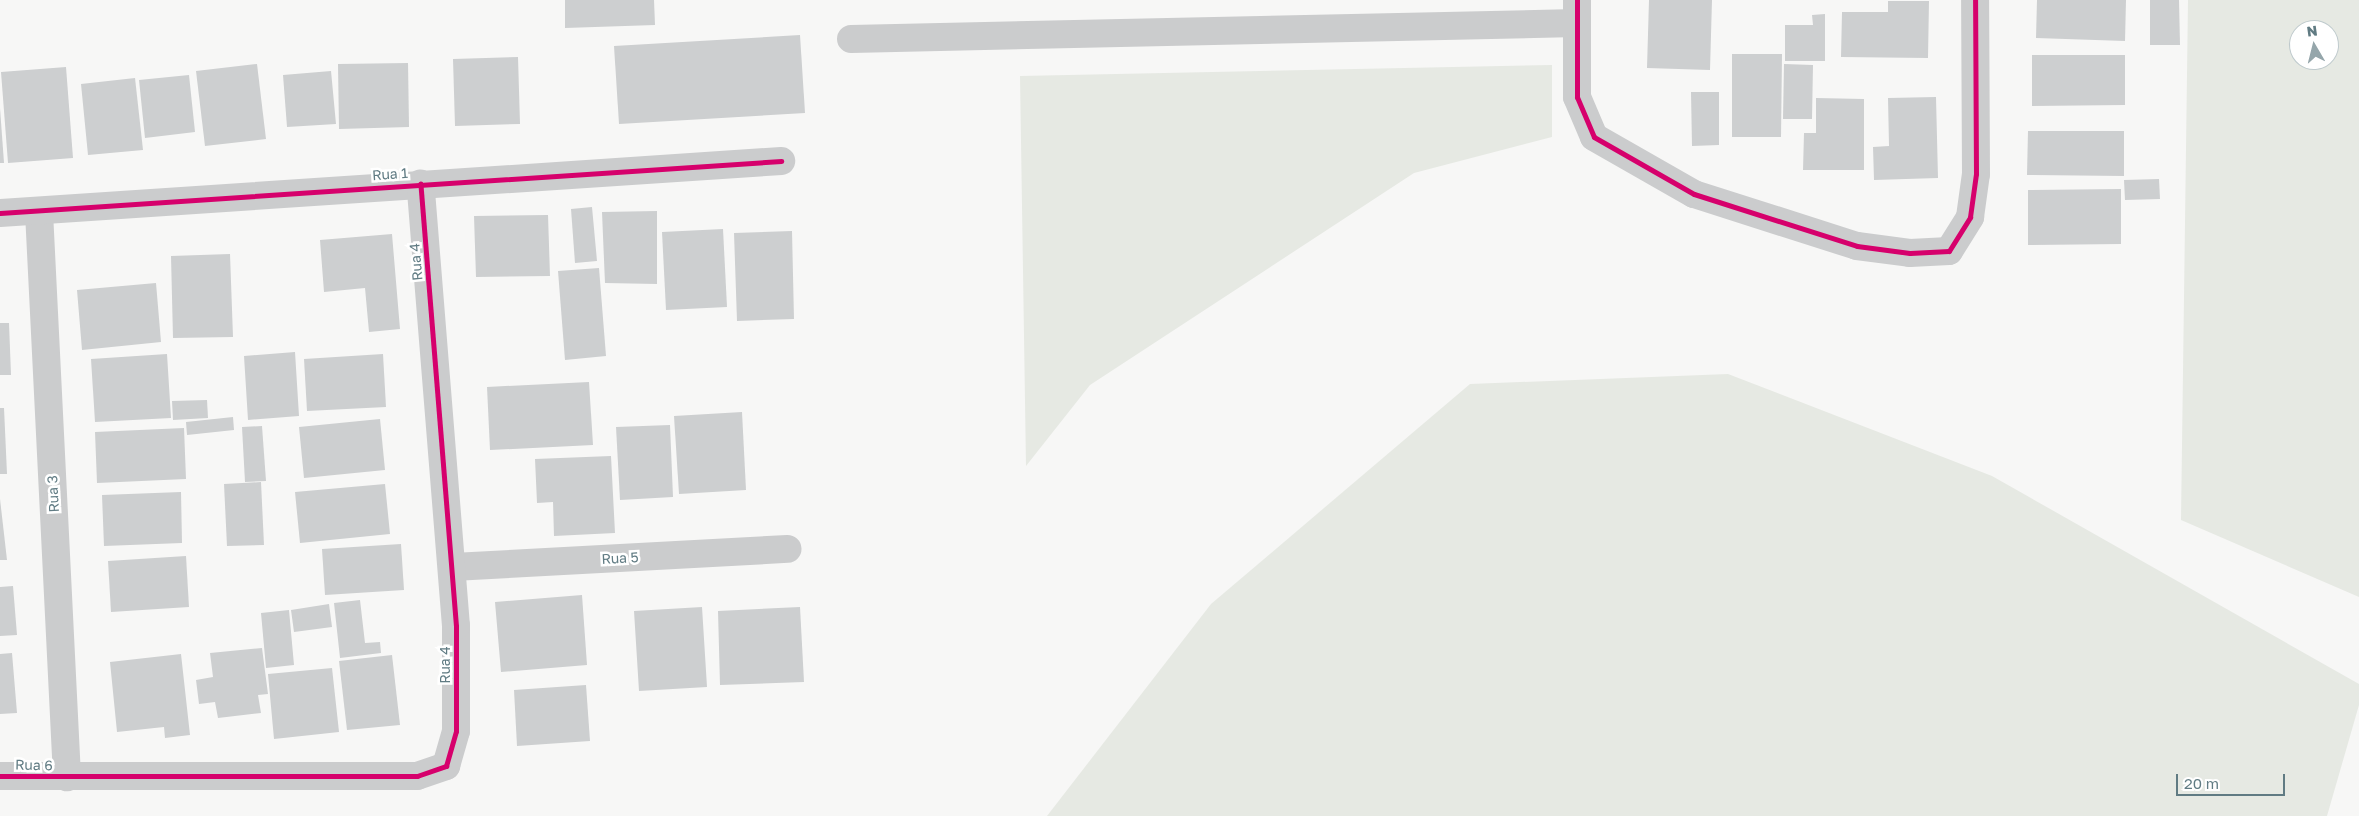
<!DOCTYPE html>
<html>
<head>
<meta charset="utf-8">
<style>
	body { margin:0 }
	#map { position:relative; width:2359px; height:816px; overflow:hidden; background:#f7f7f6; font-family:"Golos Text",sans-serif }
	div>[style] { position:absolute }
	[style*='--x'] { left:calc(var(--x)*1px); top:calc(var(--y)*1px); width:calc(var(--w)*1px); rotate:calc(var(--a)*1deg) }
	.green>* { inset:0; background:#e6e9e3 }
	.building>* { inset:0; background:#cdcfd0 }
	.minor>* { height:28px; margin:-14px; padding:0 14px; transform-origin:14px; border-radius:14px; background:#cbcccd }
	.cycleway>* { height:5px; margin:-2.5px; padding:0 2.5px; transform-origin:2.5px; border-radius:2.5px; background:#d6006c }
	span { translate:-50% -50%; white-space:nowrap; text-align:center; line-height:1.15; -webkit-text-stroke:5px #fff; paint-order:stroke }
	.street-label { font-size:14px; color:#607b83 }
	.north { position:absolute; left:2289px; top:20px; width:50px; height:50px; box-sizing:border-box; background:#fff; border:1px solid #bfcacd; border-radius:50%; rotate:352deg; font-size:14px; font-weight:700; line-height:20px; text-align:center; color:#607b83 }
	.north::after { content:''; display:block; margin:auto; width:18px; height:22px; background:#95a6ab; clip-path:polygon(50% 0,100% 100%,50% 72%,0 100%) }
	.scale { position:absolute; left:2176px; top:774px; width:109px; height:22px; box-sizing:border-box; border:2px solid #607b83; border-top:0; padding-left:6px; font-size:15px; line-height:18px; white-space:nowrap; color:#607b83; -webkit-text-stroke:4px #fff; paint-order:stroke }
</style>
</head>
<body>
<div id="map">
	<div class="green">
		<i style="clip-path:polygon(evenodd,2188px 0,2359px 0,2359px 597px,2181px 520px,2188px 0,2299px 30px,2329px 30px,2329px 60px,2299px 60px,2299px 30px)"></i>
		<i style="clip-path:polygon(1552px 65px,1552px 137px,1414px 173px,1090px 385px,1026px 466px,1020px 76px)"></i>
		<i style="clip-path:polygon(1728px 374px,1992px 476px,2359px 684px,2359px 705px,2327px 816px,1047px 816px,1211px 604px,1470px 384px)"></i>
	</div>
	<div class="building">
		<i style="clip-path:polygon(565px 0,654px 0,655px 25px,565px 28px)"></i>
		<i style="clip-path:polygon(1649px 0,1712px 0,1710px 70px,1647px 68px)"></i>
		<i style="clip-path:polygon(2037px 0,2126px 0,2125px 41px,2036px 38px)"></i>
		<i style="clip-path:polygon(2150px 0,2179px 0,2180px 45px,2150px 45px)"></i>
		<i style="clip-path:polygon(1888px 1px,1929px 1px,1928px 58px,1841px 57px,1842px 12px,1888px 12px)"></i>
		<i style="clip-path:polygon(1825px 14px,1825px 61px,1785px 61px,1785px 25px,1813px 25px,1812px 15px)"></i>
		<i style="clip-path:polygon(800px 35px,805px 113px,619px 124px,614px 46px)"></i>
		<i style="clip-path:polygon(1732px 54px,1782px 54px,1781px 137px,1732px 137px)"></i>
		<i style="clip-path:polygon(2032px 55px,2125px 55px,2125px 105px,2032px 106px)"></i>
		<i style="clip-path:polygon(518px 57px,520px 124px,455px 126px,453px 59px)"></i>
		<i style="clip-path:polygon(408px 63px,409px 127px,339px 129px,338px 64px)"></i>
		<i style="clip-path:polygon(257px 64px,266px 139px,205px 146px,196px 71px)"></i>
		<i style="clip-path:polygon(1784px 64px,1813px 65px,1812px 119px,1783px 119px)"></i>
		<i style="clip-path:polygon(66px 67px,73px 158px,8px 163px,1px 72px)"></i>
		<i style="clip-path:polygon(331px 71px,336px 124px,287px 127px,283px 75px)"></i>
		<i style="clip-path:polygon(189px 75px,195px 132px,145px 138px,139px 80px)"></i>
		<i style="clip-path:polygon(135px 78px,143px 150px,88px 155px,81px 84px)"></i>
		<i style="clip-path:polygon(1691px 92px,1719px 92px,1719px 145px,1692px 146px)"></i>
		<i style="clip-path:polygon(1936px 97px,1938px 178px,1874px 180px,1873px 147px,1889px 146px,1888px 98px)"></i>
		<i style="clip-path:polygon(1816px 98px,1864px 99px,1864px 170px,1803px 170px,1804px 133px,1816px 133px)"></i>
		<i style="clip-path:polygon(0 108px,4px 163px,0 163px)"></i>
		<i style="clip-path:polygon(2028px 131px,2124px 131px,2124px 176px,2027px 175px)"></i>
		<i style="clip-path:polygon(2159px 179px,2160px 199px,2125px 200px,2124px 180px)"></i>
		<i style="clip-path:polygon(2121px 189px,2121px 244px,2028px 245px,2028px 190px)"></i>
		<i style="clip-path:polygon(592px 207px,597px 261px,575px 263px,571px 209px)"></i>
		<i style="clip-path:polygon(657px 211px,657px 284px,605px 283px,602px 212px)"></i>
		<i style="clip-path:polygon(548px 215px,550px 276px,476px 277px,474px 216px)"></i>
		<i style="clip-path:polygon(723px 229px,727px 307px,666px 310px,662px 232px)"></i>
		<i style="clip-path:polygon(792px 231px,794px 319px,737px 321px,734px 233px)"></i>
		<i style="clip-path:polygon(392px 234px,400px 329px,369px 332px,365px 288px,324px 292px,320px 240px)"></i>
		<i style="clip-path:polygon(230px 254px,233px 337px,173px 338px,171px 256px)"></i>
		<i style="clip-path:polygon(599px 268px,606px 356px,565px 360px,558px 271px)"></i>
		<i style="clip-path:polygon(156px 283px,161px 342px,82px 350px,77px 290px)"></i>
		<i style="clip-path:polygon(0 323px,9px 323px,11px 375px,0 375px)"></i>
		<i style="clip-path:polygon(295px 352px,299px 416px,248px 420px,244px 356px)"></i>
		<i style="clip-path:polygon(167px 354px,171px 418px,95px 422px,91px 359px)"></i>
		<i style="clip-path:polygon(383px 354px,386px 407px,307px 411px,304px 359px)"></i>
		<i style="clip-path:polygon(589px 382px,593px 445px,490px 450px,487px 387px)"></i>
		<i style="clip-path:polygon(207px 400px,208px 418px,173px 420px,172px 401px)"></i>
		<i style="clip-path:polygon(0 408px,4px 408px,7px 474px,0 474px)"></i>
		<i style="clip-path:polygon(742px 412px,746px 490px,679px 494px,674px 416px)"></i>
		<i style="clip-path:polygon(233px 417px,234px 430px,187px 435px,186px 422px)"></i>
		<i style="clip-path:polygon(380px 419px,385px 470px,304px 478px,299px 427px)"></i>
		<i style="clip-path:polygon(670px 425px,673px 497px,620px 500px,616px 427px)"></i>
		<i style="clip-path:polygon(262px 426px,266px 481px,245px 482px,242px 427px)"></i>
		<i style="clip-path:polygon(184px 428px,186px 479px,97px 483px,95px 432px)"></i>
		<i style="clip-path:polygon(611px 456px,615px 533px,554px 536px,553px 502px,537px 503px,535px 459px)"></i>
		<i style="clip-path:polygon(261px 482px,264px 545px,227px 546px,224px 484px)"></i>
		<i style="clip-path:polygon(385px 484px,390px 534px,300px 543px,295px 492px)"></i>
		<i style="clip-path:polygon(181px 492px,182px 543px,104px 546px,102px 495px)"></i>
		<i style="clip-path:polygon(0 499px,7px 560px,0 560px)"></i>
		<i style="clip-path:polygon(401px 544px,404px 590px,325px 595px,322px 549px)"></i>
		<i style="clip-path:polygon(186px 556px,189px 607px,111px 612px,108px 561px)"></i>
		<i style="clip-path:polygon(13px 586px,17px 635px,0 636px,0 587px)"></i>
		<i style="clip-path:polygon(582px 595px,587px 665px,501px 672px,495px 602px)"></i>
		<i style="clip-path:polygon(360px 600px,365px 643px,380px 642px,381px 653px,340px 658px,334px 603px)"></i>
		<i style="clip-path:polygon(329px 604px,332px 627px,294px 632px,291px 610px)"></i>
		<i style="clip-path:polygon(702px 607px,707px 687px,639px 691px,634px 611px)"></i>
		<i style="clip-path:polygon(800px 607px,804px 682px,720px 685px,718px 611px)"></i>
		<i style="clip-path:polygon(289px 610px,294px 665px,266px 668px,261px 613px)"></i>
		<i style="clip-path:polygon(262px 648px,268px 694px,258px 695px,261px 713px,218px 718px,215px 702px,199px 704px,196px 680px,213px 677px,210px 653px)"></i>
		<i style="clip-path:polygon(12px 653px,17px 713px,0 714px,0 654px)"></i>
		<i style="clip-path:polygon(181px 654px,190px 735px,165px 738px,164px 727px,117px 732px,110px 662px)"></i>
		<i style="clip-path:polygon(392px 655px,400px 725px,347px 730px,339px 661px)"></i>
		<i style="clip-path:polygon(332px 668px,339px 732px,274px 739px,268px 674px)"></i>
		<i style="clip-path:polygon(586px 685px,590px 741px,517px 746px,514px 690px)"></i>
	</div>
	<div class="minor">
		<i style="--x:1577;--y:0;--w:97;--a:90"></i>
		<i style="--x:1577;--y:97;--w:43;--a:67"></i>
		<i style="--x:1594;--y:137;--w:115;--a:29.7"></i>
		<i style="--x:1694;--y:194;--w:171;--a:17.7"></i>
		<i style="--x:1857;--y:246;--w:53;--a:7.5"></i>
		<i style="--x:1910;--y:253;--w:39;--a:-3"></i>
		<i style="--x:1949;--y:251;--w:40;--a:-58"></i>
		<i style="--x:1970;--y:217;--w:43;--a:-82.1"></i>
		<i style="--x:1976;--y:174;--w:174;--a:-90.3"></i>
		<i style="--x:851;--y:39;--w:726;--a:-1.26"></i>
		<i style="--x:39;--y:212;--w:566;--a:87.16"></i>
		<i style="--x:0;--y:213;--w:783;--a:-3.81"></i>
		<i style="--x:453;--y:567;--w:335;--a:-3.1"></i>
		<i style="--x:0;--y:776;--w:417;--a:0"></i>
		<i style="--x:417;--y:776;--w:31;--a:-19"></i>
		<i style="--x:446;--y:766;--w:36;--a:-74"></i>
		<i style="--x:456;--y:731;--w:105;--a:-90"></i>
		<i style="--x:456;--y:626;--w:444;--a:-94.6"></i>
	</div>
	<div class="cycleway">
		<i style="--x:1577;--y:0;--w:97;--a:90"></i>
		<i style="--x:1577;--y:97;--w:43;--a:67"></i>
		<i style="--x:1594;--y:137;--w:115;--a:29.7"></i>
		<i style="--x:1694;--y:194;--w:171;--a:17.7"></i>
		<i style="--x:1857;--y:246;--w:53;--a:7.5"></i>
		<i style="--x:1910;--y:253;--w:39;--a:-3"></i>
		<i style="--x:1949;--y:251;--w:40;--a:-58"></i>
		<i style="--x:1970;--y:217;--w:43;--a:-82.1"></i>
		<i style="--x:1976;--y:174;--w:174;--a:-90.3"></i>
		<i style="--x:0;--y:213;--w:783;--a:-3.81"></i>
		<i style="--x:0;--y:776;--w:417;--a:0"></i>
		<i style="--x:417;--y:776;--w:31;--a:-19"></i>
		<i style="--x:446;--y:766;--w:36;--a:-74"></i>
		<i style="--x:456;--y:731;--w:105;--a:-90"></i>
		<i style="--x:456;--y:626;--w:444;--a:-94.6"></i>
	</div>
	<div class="street-label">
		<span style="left:390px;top:174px;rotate:-4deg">Rua 1</span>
		<span style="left:416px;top:262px;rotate:-95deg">Rua 4</span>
		<span style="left:53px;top:494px;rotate:-93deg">Rua 3</span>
		<span style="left:620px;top:558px;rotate:-3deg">Rua 5</span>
		<span style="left:445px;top:665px;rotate:-90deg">Rua 4</span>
		<span style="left:34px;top:765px;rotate:1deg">Rua 6</span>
	</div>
	<div class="north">N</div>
	<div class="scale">20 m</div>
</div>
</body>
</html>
